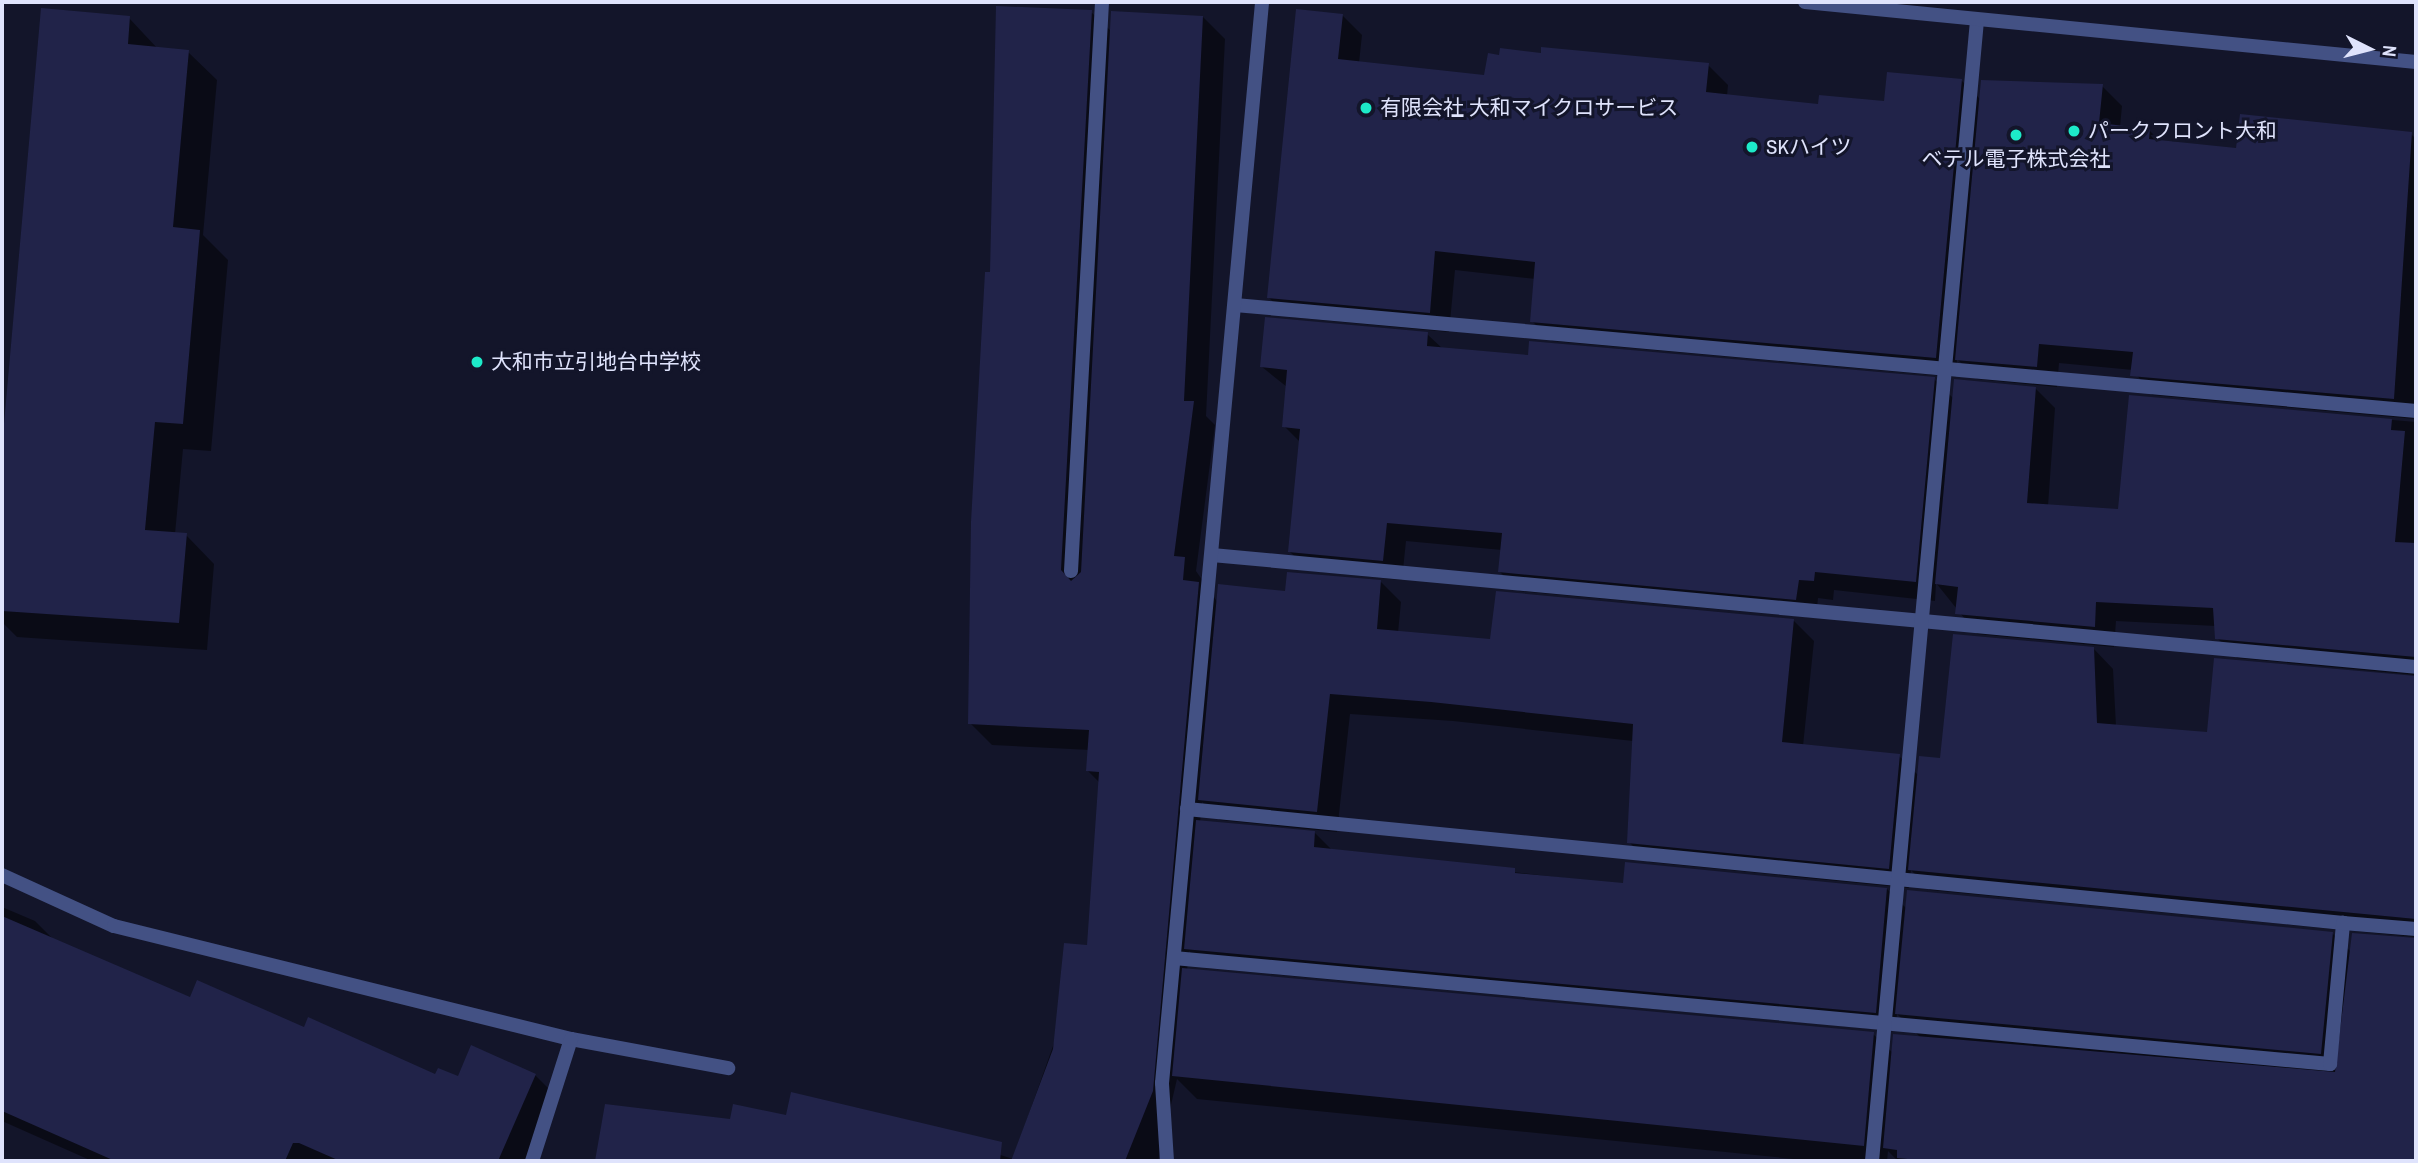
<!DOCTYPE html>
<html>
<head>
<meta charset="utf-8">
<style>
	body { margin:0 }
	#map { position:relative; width:2418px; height:1163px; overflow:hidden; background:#13152a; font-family:"Archivo Narrow","Noto Sans JP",sans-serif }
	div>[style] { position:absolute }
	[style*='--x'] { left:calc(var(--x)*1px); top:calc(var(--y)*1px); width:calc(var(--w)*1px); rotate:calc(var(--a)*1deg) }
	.shadow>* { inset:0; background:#0007 }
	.building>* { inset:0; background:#212349 }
	.service>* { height:14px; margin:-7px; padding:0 7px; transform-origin:7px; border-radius:7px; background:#435184 }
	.minor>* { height:14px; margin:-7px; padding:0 7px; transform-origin:7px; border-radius:7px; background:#435184 }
	.tertiary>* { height:14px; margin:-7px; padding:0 7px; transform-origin:7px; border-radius:7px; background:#435184 }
	.dots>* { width:19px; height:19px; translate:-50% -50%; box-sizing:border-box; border:4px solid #13152a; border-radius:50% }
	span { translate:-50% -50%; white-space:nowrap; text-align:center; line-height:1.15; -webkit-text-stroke:6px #13152a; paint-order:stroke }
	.poi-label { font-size:21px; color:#dfe3fc }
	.left { translate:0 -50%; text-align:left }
	.frame { position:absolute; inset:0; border:4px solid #dfe3fc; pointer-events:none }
	.north { position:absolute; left:2334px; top:14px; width:70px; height:70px; -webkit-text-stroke:5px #13152a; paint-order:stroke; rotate:96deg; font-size:19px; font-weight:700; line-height:28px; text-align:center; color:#dfe3fc }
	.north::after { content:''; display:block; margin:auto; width:24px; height:32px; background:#dfe3fc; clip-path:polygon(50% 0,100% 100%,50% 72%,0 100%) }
</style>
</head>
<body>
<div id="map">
	<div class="shadow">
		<i style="clip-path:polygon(43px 10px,129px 18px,158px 49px,188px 52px,217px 80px,203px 235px,228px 260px,211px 451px,183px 449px,175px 534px,186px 535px,214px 564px,207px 650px,17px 637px,2px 622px,2px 466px)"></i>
		<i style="clip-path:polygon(evenodd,1091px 12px,1112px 32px,1203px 17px,1225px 39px,1206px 416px,1215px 425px,1196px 571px,1218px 603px,1381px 582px,1401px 602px,1398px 633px,1492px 641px,1794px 621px,1814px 641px,1803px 746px,1899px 756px,1919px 776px,2093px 648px,2113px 669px,2116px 726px,2209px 733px,2416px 678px,2416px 937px,1930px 890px,1911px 870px,1909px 888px,1649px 862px,1629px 842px,1633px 741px,1453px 721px,1350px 714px,1337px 832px,1220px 820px,1202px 802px,1200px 822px,1315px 833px,1333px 851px,1624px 885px,1887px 889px,1907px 909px,2332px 933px,2352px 953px,2416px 940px,2416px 1161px,1898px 1161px,1888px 1151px,1887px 1161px,1814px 1161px,1197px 1099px,1177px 1079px,1158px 1161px,596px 1161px,606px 1106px,732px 1121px,787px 1117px,937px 1135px,1013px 1159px,1088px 947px,1100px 783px,1088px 771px,1090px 750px,992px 745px,970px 723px,992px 274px,1091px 12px,1189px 951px,1205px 968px,1895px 1031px,1897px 1014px,1921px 1038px,1893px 1053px,1873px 1034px,1187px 971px,1189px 951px)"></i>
		<i style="clip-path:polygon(1342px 15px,1362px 35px,1359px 63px,1485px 76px,1708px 65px,1728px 85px,1727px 96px,1820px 106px,1886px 103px,1961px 80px,1981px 100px,2102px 86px,2122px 106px,2120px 127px,2149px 130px,2161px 142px,2238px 150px,2411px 134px,2416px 139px,2416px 419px,2152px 395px,2133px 370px,2059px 363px,2057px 387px,1977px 379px,1957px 359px,1956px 377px,1552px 341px,1532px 321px,1536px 279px,1455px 270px,1449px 332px,1289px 317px,1269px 298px)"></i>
		<i style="clip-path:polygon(1427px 334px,1443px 349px,1529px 357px,1934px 379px,1954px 399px,2035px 388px,2055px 408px,2048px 506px,2119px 510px,2130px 397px,2416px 422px,2416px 675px,2237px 658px,2217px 638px,2216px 626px,2116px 621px,2114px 647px,1977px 634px,1936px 583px,1935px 601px,1834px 590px,1833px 600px,1818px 598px,1816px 618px,1519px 591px,1499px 571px,1502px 550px,1406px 541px,1402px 580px,1310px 571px,1290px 552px,1301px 443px,1284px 426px,1287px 387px,1262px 367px)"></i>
		<i style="clip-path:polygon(2px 907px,35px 921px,54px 940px,191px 999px,305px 1029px,436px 1077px,535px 1075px,555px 1095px,528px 1161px,92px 1161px,2px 1121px)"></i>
	</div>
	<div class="building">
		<i style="clip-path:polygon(996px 6px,1092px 10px,1061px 570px,1071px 581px,1081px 572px,1111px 11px,1203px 16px,1184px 401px,1194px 401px,1174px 556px,1185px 557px,1183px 580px,1199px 582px,1153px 1091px,1125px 1161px,1011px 1161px,1053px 1049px,1064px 943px,1087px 945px,1099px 772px,1086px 771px,1089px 730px,968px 724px,971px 522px,985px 272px,990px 272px)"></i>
		<i style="clip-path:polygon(41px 8px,130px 16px,128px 44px,189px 50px,173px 227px,200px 230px,183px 424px,155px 422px,145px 530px,187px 533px,179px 623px,2px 611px,2px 446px)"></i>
		<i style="clip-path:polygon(1296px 9px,1343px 14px,1338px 59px,1484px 75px,1488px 53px,1499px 55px,1500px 48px,1541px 53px,1541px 47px,1709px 63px,1706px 92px,1818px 104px,1819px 95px,1884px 101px,1887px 72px,1962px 79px,1936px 358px,1530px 322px,1535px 262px,1435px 251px,1430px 313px,1267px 298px)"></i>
		<i style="clip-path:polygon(1981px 80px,2103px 84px,2099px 123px,2150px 129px,2149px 139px,2236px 148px,2240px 114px,2412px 132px,2394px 399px,2130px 376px,2133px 352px,2039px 344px,2037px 367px,1955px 360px)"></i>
		<i style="clip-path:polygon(1265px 317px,1428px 332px,1427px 346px,1528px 355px,1529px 341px,1935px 377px,1916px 582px,1815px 572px,1814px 581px,1799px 580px,1796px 600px,1498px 572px,1502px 533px,1387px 523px,1383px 561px,1288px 552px,1300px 429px,1282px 427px,1287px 370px,1260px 367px)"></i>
		<i style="clip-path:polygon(1954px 379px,2036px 387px,2027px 503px,2118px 509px,2129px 395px,2392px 419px,2391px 430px,2405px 431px,2395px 542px,2416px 543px,2416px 657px,2215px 639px,2213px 608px,2096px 602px,2095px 627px,1955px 614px,1958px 587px,1935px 584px)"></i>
		<i style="clip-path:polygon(1287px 572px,1381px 580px,1377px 629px,1490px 639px,1496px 591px,1794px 619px,1782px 742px,1900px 754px,1889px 869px,1627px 843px,1633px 724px,1431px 702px,1330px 694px,1317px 812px,1198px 800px,1218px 584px,1285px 591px)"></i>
		<i style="clip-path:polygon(1953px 634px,2094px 647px,2097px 723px,2207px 732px,2214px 658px,2416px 676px,2416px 919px,1908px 870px,1919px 756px,1940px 758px)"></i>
		<i style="clip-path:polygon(1196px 820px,1315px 831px,1314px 847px,1515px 868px,1515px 873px,1623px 883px,1625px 862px,1887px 888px,1876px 1013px,1184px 949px)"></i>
		<i style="clip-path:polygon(1907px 890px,2333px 932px,2321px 1054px,1895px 1014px)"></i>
		<i style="clip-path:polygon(2px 916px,190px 997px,197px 980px,304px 1027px,308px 1017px,435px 1074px,438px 1068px,458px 1076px,471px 1045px,536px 1074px,498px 1161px,340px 1161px,299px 1143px,293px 1143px,285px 1161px,115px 1161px,2px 1111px)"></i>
		<i style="clip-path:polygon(2352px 933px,2416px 938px,2416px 1161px,1929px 1161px,1897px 1158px,1897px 1150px,1883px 1148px,1893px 1034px,2335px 1072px)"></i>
		<i style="clip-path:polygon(1182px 968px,1874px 1032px,1864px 1146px,1172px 1076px)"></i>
		<i style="clip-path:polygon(791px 1092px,1002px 1142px,1000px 1161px,595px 1161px,605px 1104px,730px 1119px,733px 1104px,786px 1115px)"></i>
	</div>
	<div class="service">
		<i style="--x:1235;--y:305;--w:1186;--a:5.13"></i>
		<i style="--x:1187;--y:809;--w:1162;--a:5.63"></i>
		<i style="--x:1174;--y:958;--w:1161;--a:5.24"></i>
		<i style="--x:2330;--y:1064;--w:142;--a:-84.7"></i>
		<i style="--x:2343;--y:923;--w:73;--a:4.7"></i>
		<i style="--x:571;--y:1039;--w:160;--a:10.5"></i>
	</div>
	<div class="minor">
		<i style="--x:1212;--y:555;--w:1209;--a:5.31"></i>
		<i style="--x:1071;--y:571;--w:570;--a:-86.88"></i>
		<i style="--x:2;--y:875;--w:123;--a:24.5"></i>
		<i style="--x:114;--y:926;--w:471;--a:13.9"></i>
		<i style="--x:571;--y:1039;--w:128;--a:107.7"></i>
		<i style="--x:1167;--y:1161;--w:78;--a:-93.7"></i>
		<i style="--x:1162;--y:1083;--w:1086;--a:-84.71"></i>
		<i style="--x:1872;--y:1161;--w:1145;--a:-84.74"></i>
	</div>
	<div class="tertiary">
		<i style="--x:1805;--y:2;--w:614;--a:5.61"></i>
	</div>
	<div class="dots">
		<i style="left:1366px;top:108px;background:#1deac9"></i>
		<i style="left:2074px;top:131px;background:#1deac9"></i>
		<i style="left:2016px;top:135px;background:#1deac9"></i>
		<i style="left:1752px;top:147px;background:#1deac9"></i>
		<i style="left:477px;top:362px;background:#1deac9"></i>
	</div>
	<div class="poi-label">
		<span class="left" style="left:1380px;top:108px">有限会社 大和マイクロサービス</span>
		<span class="left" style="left:2088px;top:131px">パークフロント大和</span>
		<span class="left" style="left:1766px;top:147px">SKハイツ</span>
		<span style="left:2016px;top:159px">ベテル電子株式会社</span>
		<span class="left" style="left:491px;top:362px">大和市立引地台中学校</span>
	</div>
	<div class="frame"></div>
	<div class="north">N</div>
</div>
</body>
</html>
